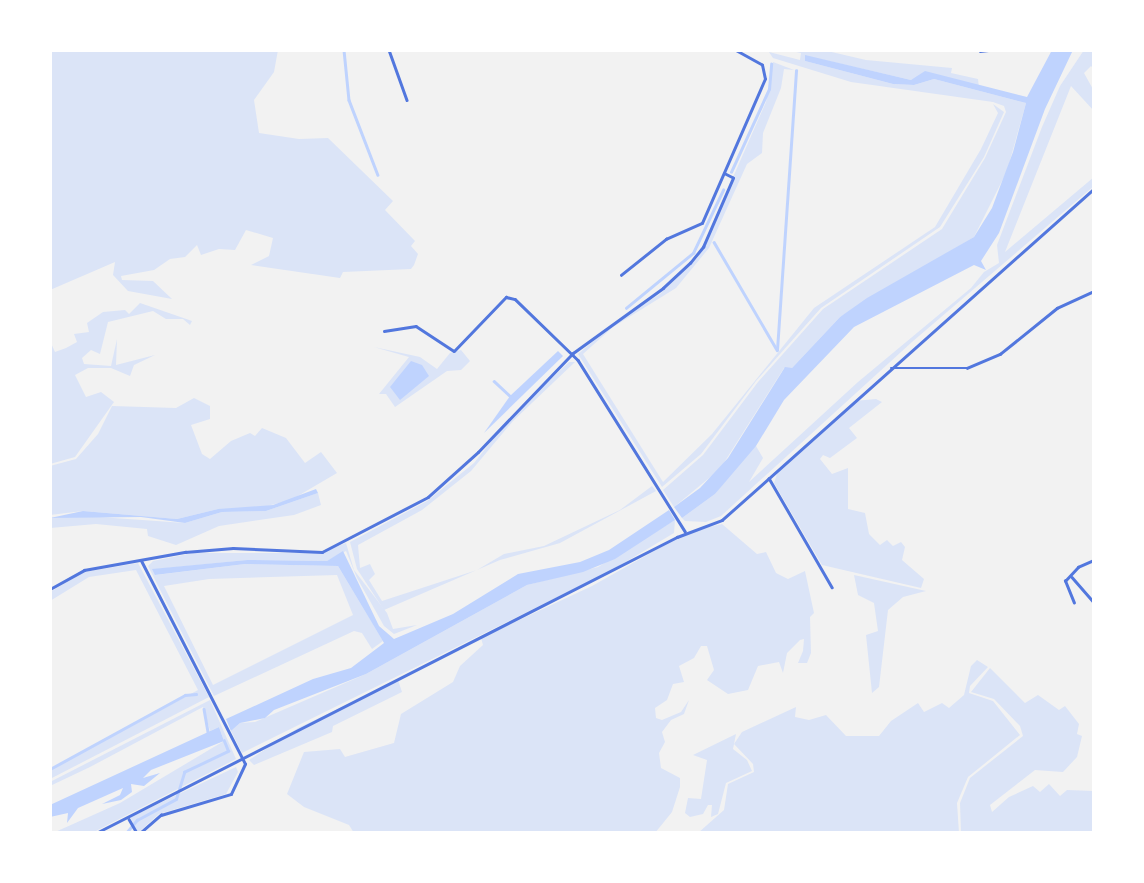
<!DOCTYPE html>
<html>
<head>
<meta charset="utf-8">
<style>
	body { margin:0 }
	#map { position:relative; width:1144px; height:883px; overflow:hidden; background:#f2f2f2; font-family:Inter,sans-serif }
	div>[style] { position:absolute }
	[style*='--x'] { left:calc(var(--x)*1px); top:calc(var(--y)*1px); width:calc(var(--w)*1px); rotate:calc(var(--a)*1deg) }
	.green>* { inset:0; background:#dbe4f7 }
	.water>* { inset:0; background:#bfd3fe }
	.stream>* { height:2.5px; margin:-1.25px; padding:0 1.25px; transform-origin:1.25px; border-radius:1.25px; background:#bfd3fe }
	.minor>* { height:2.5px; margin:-1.25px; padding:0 1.25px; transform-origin:1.25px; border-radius:1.25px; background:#5277de }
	span { translate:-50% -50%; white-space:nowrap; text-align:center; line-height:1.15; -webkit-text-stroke:10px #fff; paint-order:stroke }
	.frame { position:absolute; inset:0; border:52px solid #fff; pointer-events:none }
</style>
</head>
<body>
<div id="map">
	<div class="green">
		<i style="clip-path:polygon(50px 50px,278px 50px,274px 72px,254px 100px,259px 133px,299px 139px,328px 138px,393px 201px,385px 210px,415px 241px,411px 246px,418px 254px,414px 265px,411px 269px,343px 272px,340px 278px,251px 265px,269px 256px,273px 238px,246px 230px,235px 250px,219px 249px,201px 255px,197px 245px,185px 257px,170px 259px,154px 270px,121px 276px,122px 280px,153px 281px,172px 299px,128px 291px,113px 275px,115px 262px,50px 290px)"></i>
		<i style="clip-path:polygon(787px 50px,823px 50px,866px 60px,952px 68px,951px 73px,978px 79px,979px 88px,928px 74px,911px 80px,820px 59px,805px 61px,893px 84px,914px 85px,934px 79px,1026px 103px,1007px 171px,974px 237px,840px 317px,792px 368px,784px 368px,720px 469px,674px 507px,663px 490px,703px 455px,758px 382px,823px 309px,942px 229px,985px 158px,1006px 112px,1004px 106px,993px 102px,851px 82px,773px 58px,769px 52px,800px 60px,801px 53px)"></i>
		<i style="clip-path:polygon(1084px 50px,1094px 50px,1094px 69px,1091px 66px,1084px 73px,1094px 91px,1094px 111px,1071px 86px,1005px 252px,1094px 177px,1094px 186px,912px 342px,721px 516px,706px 522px,685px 521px,682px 518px,715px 494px,748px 451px,756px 446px,763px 458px,749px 482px,858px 382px,971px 288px,984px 272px,999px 263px,997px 245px,1042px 127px,1060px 86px)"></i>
		<i style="clip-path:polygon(773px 62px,794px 70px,784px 69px,781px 88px,763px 133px,762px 153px,747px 164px,709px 248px,676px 288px,613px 327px,583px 354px,663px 482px,712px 434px,814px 308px,935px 227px,981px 149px,998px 113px,993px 104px,1004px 112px,984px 157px,940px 227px,821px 308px,756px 381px,701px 454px,662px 487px,578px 354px,617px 321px,660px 294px,698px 257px,766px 102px)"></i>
		<i style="clip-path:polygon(140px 303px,192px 321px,190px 325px,183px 319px,166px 319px,153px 311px,108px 322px,100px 354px,91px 350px,82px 358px,84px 364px,111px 366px,117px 339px,116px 365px,155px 355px,134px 365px,130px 376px,111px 368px,88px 368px,75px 375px,86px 397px,101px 392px,114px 402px,75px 457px,50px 464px,50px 341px,55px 352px,66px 348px,77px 342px,74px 334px,89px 332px,87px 323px,103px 312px,125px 310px,129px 314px)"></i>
		<i style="clip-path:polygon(374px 347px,420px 357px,437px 369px,450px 353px,461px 350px,470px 361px,461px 370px,447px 371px,395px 407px,386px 394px,379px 394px,409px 357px)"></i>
		<i style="clip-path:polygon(569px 362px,575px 362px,513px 421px,471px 471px,422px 510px,358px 545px,360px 568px,370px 564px,375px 574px,369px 580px,382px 601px,477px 570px,504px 554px,544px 546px,620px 510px,652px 486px,656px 491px,560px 543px,500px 560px,384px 610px,357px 569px,350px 542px,427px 501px,474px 463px,508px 420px)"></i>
		<i style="clip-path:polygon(194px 398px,210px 406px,210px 419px,191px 425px,202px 454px,210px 459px,231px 441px,250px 433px,255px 436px,262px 428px,286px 438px,305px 463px,321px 452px,337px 473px,291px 500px,255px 509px,218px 509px,177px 519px,83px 511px,50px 515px,50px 466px,76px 459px,98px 434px,112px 406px,176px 408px)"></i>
		<i style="clip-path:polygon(876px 399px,882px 402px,849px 428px,857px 438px,830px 458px,823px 455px,820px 459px,832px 474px,848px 468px,848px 509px,865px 513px,869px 534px,880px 545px,887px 540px,893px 546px,901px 542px,905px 547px,902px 560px,924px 579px,921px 588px,822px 565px,774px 483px,778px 471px,854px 401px)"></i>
		<i style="clip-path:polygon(318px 493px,321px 505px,294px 515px,219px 526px,176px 545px,148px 536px,147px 529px,96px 524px,50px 528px,50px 518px,85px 516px,185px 523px,222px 512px,266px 511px)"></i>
		<i style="clip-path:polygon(675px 520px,674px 533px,614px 569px,242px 753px,231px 731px,240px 723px,255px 722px,366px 674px,527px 585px,598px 567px)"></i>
		<i style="clip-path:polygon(722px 524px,757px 554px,766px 552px,776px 573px,788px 579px,805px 571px,814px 613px,810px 617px,811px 653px,807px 663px,798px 663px,803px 651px,804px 639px,800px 640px,787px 653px,783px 673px,779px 662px,758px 666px,748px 690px,728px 694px,707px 680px,714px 670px,707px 646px,701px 646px,694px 658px,679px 666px,684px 682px,673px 684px,667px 700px,655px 708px,656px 718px,662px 720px,681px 712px,689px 700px,684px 714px,671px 720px,662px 732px,665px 742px,659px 753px,661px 768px,680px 778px,680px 787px,672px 812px,655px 833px,354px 833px,349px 825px,304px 807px,287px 794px,304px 752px,340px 749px,345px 757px,394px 743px,401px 714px,453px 682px,460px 666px,483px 645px,481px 638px,592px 586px,688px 532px)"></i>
		<i style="clip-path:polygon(evenodd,346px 543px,354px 570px,387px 613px,393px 629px,417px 625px,394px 634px,384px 626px,357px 578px,346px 551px,327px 561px,247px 560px,157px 569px,156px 575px,245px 564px,338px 566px,383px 641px,372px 649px,362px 633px,354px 631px,214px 696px,148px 566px,153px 561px,193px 553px,320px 553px,346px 543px,337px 575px,353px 615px,213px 685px,164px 586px,209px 579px,337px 575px)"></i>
		<i style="clip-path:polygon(138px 563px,209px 697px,50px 779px,50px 770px,198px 690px,136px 570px,89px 577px,50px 601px,50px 592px,84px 572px)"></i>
		<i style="clip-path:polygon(854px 575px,926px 591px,903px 597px,888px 610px,879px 687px,872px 693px,866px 635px,878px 631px,874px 603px,858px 595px)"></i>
		<i style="clip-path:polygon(977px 660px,988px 667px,970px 686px,969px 693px,993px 701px,1020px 735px,968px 777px,957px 803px,959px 833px,698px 833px,724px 810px,728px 784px,754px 772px,753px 764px,734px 744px,742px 732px,796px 707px,795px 717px,809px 720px,826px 715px,846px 736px,879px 736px,891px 721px,918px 703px,924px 712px,942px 703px,949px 708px,964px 695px,971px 666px)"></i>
		<i style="clip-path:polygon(990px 668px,1025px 703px,1038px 695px,1059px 710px,1065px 706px,1079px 724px,1077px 734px,1082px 736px,1077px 757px,1063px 772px,1035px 770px,990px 805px,992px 812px,1009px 797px,1033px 786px,1040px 792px,1049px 784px,1060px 796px,1067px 790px,1094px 791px,1094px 833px,961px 833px,960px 803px,970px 778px,1023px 736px,1020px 726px,994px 699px,971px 692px)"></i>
		<i style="clip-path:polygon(398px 680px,402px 692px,333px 726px,332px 732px,254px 765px,249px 760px,298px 728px)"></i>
		<i style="clip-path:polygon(210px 700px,236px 759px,92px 833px,53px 833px,120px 803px,224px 741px,219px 727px,210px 731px,203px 707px,90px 767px,50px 786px,50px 782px)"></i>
		<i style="clip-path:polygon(736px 734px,733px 749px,747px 760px,752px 771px,726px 783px,718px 814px,711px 817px,712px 805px,708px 805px,703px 814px,690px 817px,685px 813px,688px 798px,701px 799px,707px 760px,693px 755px)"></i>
		<i style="clip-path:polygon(236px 767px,238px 772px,226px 794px,159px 814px,138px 833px,130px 817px)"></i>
	</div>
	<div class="water">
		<i style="clip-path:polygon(1052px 50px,1073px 50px,1045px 109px,999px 233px,981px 261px,986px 270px,974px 265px,854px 327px,784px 400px,756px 446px,715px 494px,682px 518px,674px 507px,700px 488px,728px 458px,785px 367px,792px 368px,840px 317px,867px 298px,974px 237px,992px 208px,1013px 152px,1026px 103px,934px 79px,914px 85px,893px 84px,805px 61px,805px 55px,911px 80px,925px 71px,1027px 97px)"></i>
		<i style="clip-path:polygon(558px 351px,563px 356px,484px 433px,510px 396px)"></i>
		<i style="clip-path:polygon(411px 361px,422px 365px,429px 376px,400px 400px,390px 387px)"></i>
		<i style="clip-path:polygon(316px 489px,318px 493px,266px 511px,222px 512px,185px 523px,141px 517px,50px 518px,83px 511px,177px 519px,218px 509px,273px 505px)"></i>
		<i style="clip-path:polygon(669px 510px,675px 520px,615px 559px,583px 572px,527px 585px,366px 674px,274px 710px,265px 718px,240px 723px,231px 731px,226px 719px,313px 679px,351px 668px,384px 643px,338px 566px,245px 564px,155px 575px,152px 569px,247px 560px,327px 561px,343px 551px,379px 626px,394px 639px,453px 614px,518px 574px,580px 562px,609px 550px)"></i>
		<i style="clip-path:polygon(219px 727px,224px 741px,151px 770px,143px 778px,160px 773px,144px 786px,131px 784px,132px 792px,121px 800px,102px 804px,120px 795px,123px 788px,78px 808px,67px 823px,68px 813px,50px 817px,50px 805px)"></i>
	</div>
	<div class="stream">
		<i style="--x:344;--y:50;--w:50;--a:84.3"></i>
		<i style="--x:349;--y:100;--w:80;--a:68.9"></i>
		<i style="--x:731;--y:172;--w:91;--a:-65.4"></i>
		<i style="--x:769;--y:89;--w:25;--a:-85"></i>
		<i style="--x:714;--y:242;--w:125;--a:59.7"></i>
		<i style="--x:777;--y:350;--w:280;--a:-86.1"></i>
		<i style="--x:626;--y:308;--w:87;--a:-39.4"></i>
		<i style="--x:693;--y:253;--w:70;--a:-64.5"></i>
		<i style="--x:494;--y:381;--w:22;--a:43"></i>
		<i style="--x:204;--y:709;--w:23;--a:80"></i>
		<i style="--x:50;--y:769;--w:154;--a:-28.7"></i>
		<i style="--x:185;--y:695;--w:11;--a:-5"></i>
		<i style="--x:126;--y:833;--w:17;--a:-50"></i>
		<i style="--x:137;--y:820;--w:44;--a:-28.3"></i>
		<i style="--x:176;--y:799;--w:28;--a:-73"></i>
		<i style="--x:184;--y:772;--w:49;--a:-25.5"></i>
		<i style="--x:228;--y:751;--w:11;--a:-112"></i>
	</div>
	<div class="minor">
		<i style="--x:389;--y:50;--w:53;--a:70.2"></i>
		<i style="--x:980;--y:51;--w:8;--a:-7"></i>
		<i style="--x:621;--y:275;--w:58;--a:-38.7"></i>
		<i style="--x:666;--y:239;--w:39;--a:-24"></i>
		<i style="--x:702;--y:223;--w:157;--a:-66.4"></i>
		<i style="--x:765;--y:79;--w:14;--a:-102"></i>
		<i style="--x:762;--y:65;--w:31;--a:-151"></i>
		<i style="--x:384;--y:331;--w:32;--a:-9"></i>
		<i style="--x:416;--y:326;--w:45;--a:33.3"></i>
		<i style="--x:454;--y:351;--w:75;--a:-46.1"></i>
		<i style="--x:506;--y:297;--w:9;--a:13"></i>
		<i style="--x:515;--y:299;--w:88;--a:44.1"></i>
		<i style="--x:578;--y:360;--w:202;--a:58"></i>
		<i style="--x:891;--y:368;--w:76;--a:0"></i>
		<i style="--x:967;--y:368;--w:36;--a:-23"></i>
		<i style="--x:1000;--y:354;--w:73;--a:-38.9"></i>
		<i style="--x:1057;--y:308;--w:41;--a:-24.7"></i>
		<i style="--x:769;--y:478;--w:126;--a:60"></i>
		<i style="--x:1072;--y:577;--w:33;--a:49"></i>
		<i style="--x:50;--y:589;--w:39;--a:-29"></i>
		<i style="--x:84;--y:570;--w:103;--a:-10.1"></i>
		<i style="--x:185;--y:552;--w:48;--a:-4.8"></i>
		<i style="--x:233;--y:548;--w:89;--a:2.6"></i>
		<i style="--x:322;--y:552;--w:119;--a:-27.4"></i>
		<i style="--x:428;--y:497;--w:67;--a:-42"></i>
		<i style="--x:478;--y:452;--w:137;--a:-46.2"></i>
		<i style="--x:573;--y:353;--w:111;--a:-35.8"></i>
		<i style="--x:663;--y:288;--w:37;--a:-43"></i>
		<i style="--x:690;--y:263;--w:21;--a:-51"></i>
		<i style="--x:703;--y:247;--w:75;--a:-66.5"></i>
		<i style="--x:733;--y:178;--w:9;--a:-153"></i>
		<i style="--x:1074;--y:603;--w:24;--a:-112"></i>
		<i style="--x:1065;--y:581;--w:19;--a:-47"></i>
		<i style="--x:1078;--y:567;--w:17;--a:-24"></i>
		<i style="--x:129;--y:819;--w:16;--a:60"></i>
		<i style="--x:96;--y:833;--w:652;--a:-27"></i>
		<i style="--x:677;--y:537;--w:48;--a:-20.7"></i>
		<i style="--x:722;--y:520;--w:498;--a:-41.7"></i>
		<i style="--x:140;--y:833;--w:28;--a:-41"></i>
		<i style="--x:161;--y:815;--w:73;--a:-16.7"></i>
		<i style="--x:231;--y:794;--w:33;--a:-65"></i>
		<i style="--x:245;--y:764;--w:228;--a:-117.1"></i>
	</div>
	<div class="frame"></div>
</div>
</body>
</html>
